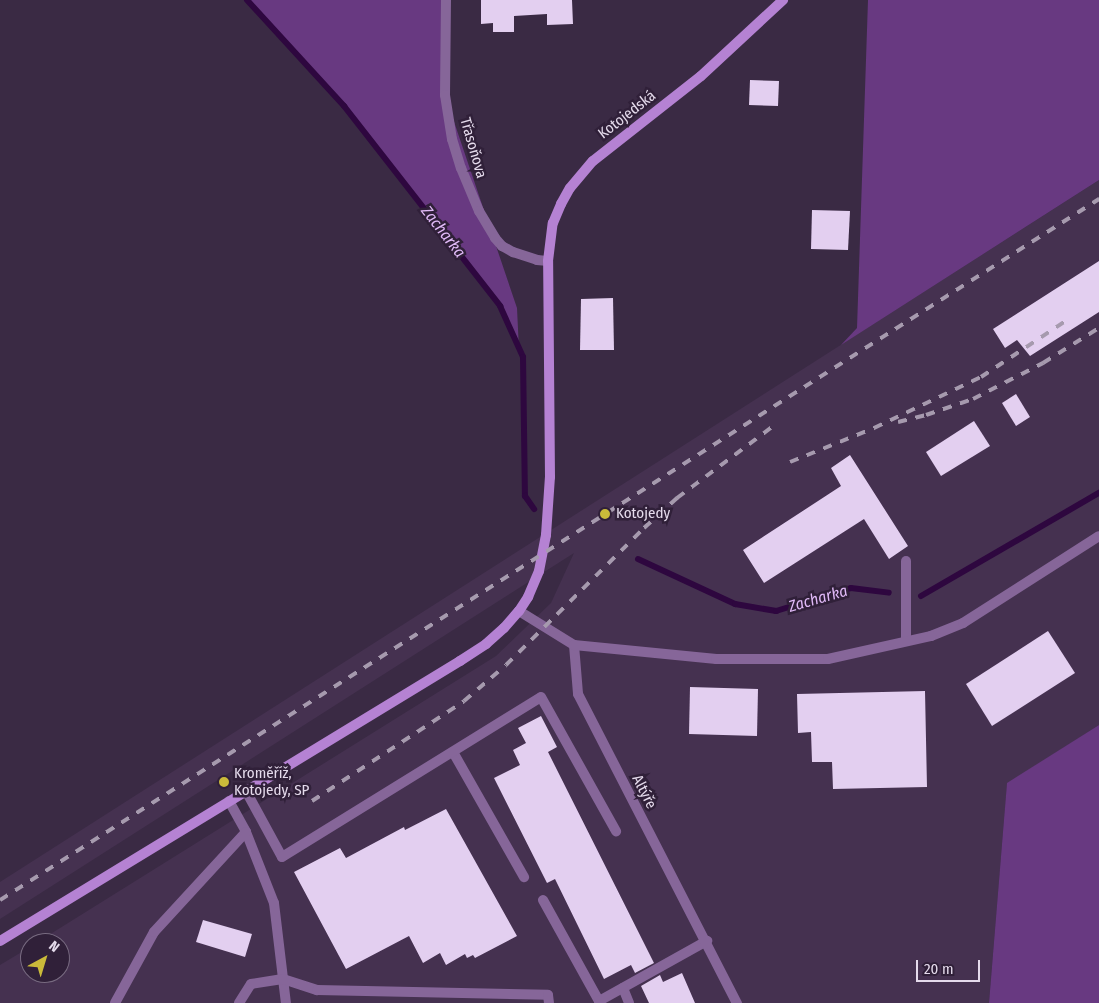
<!DOCTYPE html>
<html>
<head>
<meta charset="utf-8">
<style>
	body { margin:0 }
	#map { position:relative; width:1099px; height:1003px; overflow:hidden; background:#3a2a44; font-family:"Fira Sans Condensed",sans-serif }
	div>[style] { position:absolute }
	[style*='--x'] { left:calc(var(--x)*1px); top:calc(var(--y)*1px); width:calc(var(--w)*1px); rotate:calc(var(--a)*1deg) }
	.built>* { inset:0; background:#453150 }
	.green>* { inset:0; background:#683981 }
	.stream>* { height:6px; margin:-3px; padding:0 3px; transform-origin:3px; border-radius:3px; background:#2e073f }
	.building>* { inset:0; background:#e3cff0 }
	.service>* { height:10px; margin:-5px; padding:0 5px; transform-origin:5px; border-radius:5px; background:#866699 }
	.minor>* { height:10px; margin:-5px; padding:0 5px; transform-origin:5px; border-radius:5px; background:#866699 }
	.secondary>* { height:10px; margin:-5px; padding:0 5px; transform-origin:5px; border-radius:5px; background:#b582d3 }
	.rail>* { height:4px; margin-top:-2px; transform-origin:0; background:repeating-linear-gradient(90deg,#a69aae 0 9px,transparent 0 18px) }
	.dots>* { width:14px; height:14px; translate:-50% -50%; box-sizing:border-box; border:2px solid #302039; border-radius:50% }
	span { translate:-50% -50%; white-space:nowrap; text-align:center; line-height:1.15; -webkit-text-stroke:5px #302039; paint-order:stroke }
	.street-label { font-size:15px; color:#e5dbec }
	.poi-label { font-size:15px; color:#e5dbec }
	.left { translate:0 -50%; text-align:left }
	.water-label { font-size:16px; color:#e0b9f7; font-style:italic }
	.north { position:absolute; left:20px; top:933px; width:50px; height:50px; box-sizing:border-box; background:#302039; border:1px solid #786b81; border-radius:50%; rotate:39deg; font-size:14px; font-weight:700; line-height:20px; text-align:center; color:#e5dbec }
	.north::after { content:''; display:block; margin:auto; width:18px; height:22px; background:#caba3a; clip-path:polygon(50% 0,100% 100%,50% 72%,0 100%) }
	.scale { position:absolute; left:916px; top:960px; width:64px; height:22px; box-sizing:border-box; border:2px solid #e5dbec; border-top:0; padding-left:6px; font-size:15px; line-height:18px; white-space:nowrap; color:#e5dbec; -webkit-text-stroke:4px #302039; paint-order:stroke }
</style>
</head>
<body>
<div id="map">
	<div class="built">
		<i style="clip-path:polygon(1099px 180px,1099px 725px,1007px 784px,989px 1003px,0 1003px,0 965px,30px 947px,30px 973px,60px 973px,60px 943px,36px 943px,496px 656px,551px 603px,574px 553px,0 919px,0 882px)"></i>
	</div>
	<div class="green">
		<i style="clip-path:polygon(247px 0,446px 0,445px 95px,517px 308px,519px 350px,500px 306px,344px 106px)"></i>
		<i style="clip-path:polygon(868px 0,1099px 0,1099px 180px,841px 345px,857px 328px)"></i>
		<i style="clip-path:polygon(1099px 725px,1099px 1003px,989px 1003px,1007px 783px)"></i>
	</div>
	<div class="stream">
		<i style="--x:247;--y:0;--w:144;--a:47.5"></i>
		<i style="--x:344;--y:106;--w:254;--a:52"></i>
		<i style="--x:500;--y:306;--w:56;--a:65.7"></i>
		<i style="--x:523;--y:357;--w:139;--a:89.2"></i>
		<i style="--x:525;--y:496;--w:16;--a:55"></i>
		<i style="--x:638;--y:559;--w:107;--a:24.9"></i>
		<i style="--x:735;--y:604;--w:42;--a:9.7"></i>
		<i style="--x:776;--y:611;--w:78;--a:-17"></i>
		<i style="--x:851;--y:588;--w:38;--a:7"></i>
		<i style="--x:921;--y:596;--w:206;--a:-30.1"></i>
	</div>
	<div class="building">
		<i style="clip-path:polygon(481px 0,572px 0,573px 24px,547px 25px,547px 14px,514px 16px,514px 32px,493px 32px,493px 23px,481px 24px)"></i>
		<i style="clip-path:polygon(750px 80px,779px 81px,778px 106px,749px 105px)"></i>
		<i style="clip-path:polygon(812px 210px,850px 211px,848px 250px,811px 249px)"></i>
		<i style="clip-path:polygon(1099px 261px,1099px 312px,1030px 356px,1017px 340px,1005px 348px,993px 329px)"></i>
		<i style="clip-path:polygon(613px 298px,614px 350px,580px 350px,581px 299px)"></i>
		<i style="clip-path:polygon(1016px 394px,1030px 417px,1016px 426px,1002px 403px)"></i>
		<i style="clip-path:polygon(974px 421px,990px 446px,941px 476px,926px 452px)"></i>
		<i style="clip-path:polygon(850px 455px,908px 546px,889px 559px,864px 519px,764px 583px,743px 550px,841px 486px,831px 468px)"></i>
		<i style="clip-path:polygon(1048px 631px,1075px 673px,992px 726px,966px 684px)"></i>
		<i style="clip-path:polygon(690px 687px,758px 689px,757px 736px,689px 734px)"></i>
		<i style="clip-path:polygon(925px 691px,927px 787px,833px 789px,832px 762px,812px 762px,811px 732px,798px 733px,797px 694px)"></i>
		<i style="clip-path:polygon(541px 716px,557px 747px,548px 752px,654px 963px,635px 973px,631px 965px,604px 979px,555px 879px,547px 883px,494px 778px,520px 765px,513px 750px,526px 743px,518px 728px)"></i>
		<i style="clip-path:polygon(446px 809px,517px 936px,475px 958px,473px 955px,467px 958px,465px 954px,446px 965px,440px 953px,423px 963px,409px 936px,346px 969px,294px 872px,340px 848px,346px 858px,404px 827px,405px 830px)"></i>
		<i style="clip-path:polygon(203px 920px,252px 934px,245px 957px,196px 942px)"></i>
		<i style="clip-path:polygon(682px 973px,695px 1003px,649px 1003px,641px 986px,660px 975px,663px 982px)"></i>
	</div>
	<div class="service">
		<i style="--x:931;--y:636;--w:35;--a:-22"></i>
		<i style="--x:963;--y:623;--w:161;--a:-32.6"></i>
		<i style="--x:453;--y:752;--w:144;--a:60.4"></i>
		<i style="--x:246;--y:791;--w:75;--a:61.4"></i>
		<i style="--x:282;--y:857;--w:304;--a:-31.7"></i>
		<i style="--x:541;--y:697;--w:154;--a:60.8"></i>
		<i style="--x:229;--y:801;--w:35;--a:61"></i>
		<i style="--x:246;--y:832;--w:76;--a:68.5"></i>
		<i style="--x:274;--y:903;--w:101;--a:83.2"></i>
		<i style="--x:543;--y:900;--w:115;--a:61"></i>
		<i style="--x:599;--y:1001;--w:124;--a:-29.1"></i>
		<i style="--x:623;--y:988;--w:16;--a:68"></i>
		<i style="--x:115;--y:1003;--w:81;--a:-61.2"></i>
		<i style="--x:154;--y:932;--w:136;--a:-47.4"></i>
		<i style="--x:239;--y:1003;--w:22;--a:-58"></i>
		<i style="--x:251;--y:984;--w:32;--a:-9"></i>
		<i style="--x:283;--y:979;--w:36;--a:18"></i>
		<i style="--x:317;--y:990;--w:231;--a:1.2"></i>
		<i style="--x:548;--y:995;--w:8;--a:83"></i>
	</div>
	<div class="minor">
		<i style="--x:446;--y:0;--w:95;--a:90.6"></i>
		<i style="--x:445;--y:95;--w:45;--a:81"></i>
		<i style="--x:452;--y:139;--w:30;--a:73"></i>
		<i style="--x:461;--y:168;--w:47;--a:67.3"></i>
		<i style="--x:479;--y:211;--w:31;--a:59"></i>
		<i style="--x:495;--y:238;--w:11;--a:49"></i>
		<i style="--x:502;--y:246;--w:13;--a:29"></i>
		<i style="--x:513;--y:252;--w:25;--a:18"></i>
		<i style="--x:537;--y:260;--w:11;--a:5"></i>
		<i style="--x:906;--y:561;--w:79;--a:90"></i>
		<i style="--x:519;--y:611;--w:65;--a:31.7"></i>
		<i style="--x:574;--y:645;--w:49;--a:85.3"></i>
		<i style="--x:578;--y:694;--w:348;--a:62.8"></i>
		<i style="--x:574;--y:645;--w:143;--a:5.6"></i>
		<i style="--x:716;--y:659;--w:112;--a:0"></i>
		<i style="--x:828;--y:659;--w:106;--a:-12.6"></i>
	</div>
	<div class="secondary">
		<i style="--x:0;--y:941;--w:539;--a:-31.33"></i>
		<i style="--x:460;--y:661;--w:31;--a:-33"></i>
		<i style="--x:486;--y:644;--w:24;--a:-42"></i>
		<i style="--x:504;--y:628;--w:23;--a:-49"></i>
		<i style="--x:519;--y:611;--w:17;--a:-57"></i>
		<i style="--x:528;--y:597;--w:28;--a:-67"></i>
		<i style="--x:539;--y:571;--w:37;--a:-79"></i>
		<i style="--x:546;--y:535;--w:58;--a:-86.1"></i>
		<i style="--x:550;--y:477;--w:216;--a:-90.5"></i>
		<i style="--x:548;--y:261;--w:38;--a:-83"></i>
		<i style="--x:553;--y:223;--w:21;--a:-67"></i>
		<i style="--x:561;--y:204;--w:18;--a:-61"></i>
		<i style="--x:570;--y:188;--w:35;--a:-50"></i>
		<i style="--x:593;--y:161;--w:137;--a:-38.2"></i>
		<i style="--x:701;--y:76;--w:112;--a:-42.8"></i>
	</div>
	<div class="rail">
		<i style="--x:898;--y:422;--w:29;--a:-14"></i>
		<i style="--x:926;--y:415;--w:50;--a:-18.8"></i>
		<i style="--x:973;--y:399;--w:79;--a:-27.2"></i>
		<i style="--x:1043;--y:363;--w:66;--a:-32"></i>
		<i style="--x:790;--y:462;--w:91;--a:-22"></i>
		<i style="--x:874;--y:428;--w:119;--a:-25.5"></i>
		<i style="--x:981;--y:377;--w:107;--a:-33.5"></i>
		<i style="--x:312;--y:801;--w:182;--a:-33.3"></i>
		<i style="--x:464;--y:701;--w:55;--a:-40.6"></i>
		<i style="--x:506;--y:665;--w:194;--a:-44.8"></i>
		<i style="--x:644;--y:528;--w:45;--a:-42.3"></i>
		<i style="--x:677;--y:498;--w:124;--a:-36.8"></i>
		<i style="--x:0;--y:900;--w:1304;--a:-32.53"></i>
	</div>
	<div class="dots">
		<i style="left:605px;top:514px;background:#caba3a"></i>
		<i style="left:224px;top:782px;background:#caba3a"></i>
	</div>
	<div class="street-label">
		<span style="left:627px;top:115px;rotate:-38deg">Kotojedská</span>
		<span style="left:473px;top:148px;rotate:74deg">Třasoňova</span>
		<span style="left:644px;top:792px;rotate:63deg">Altýře</span>
	</div>
	<div class="poi-label">
		<span class="left" style="left:616px;top:514px">Kotojedy</span>
		<span class="left" style="left:234px;top:782px">Kroměříž,<br>Kotojedy, SP</span>
	</div>
	<div class="water-label">
		<span style="left:443px;top:232px;rotate:52deg">Zacharka</span>
		<span style="left:818px;top:599px;rotate:-16deg">Zacharka</span>
	</div>
	<div class="north">N</div>
	<div class="scale">20 m</div>
</div>
</body>
</html>
